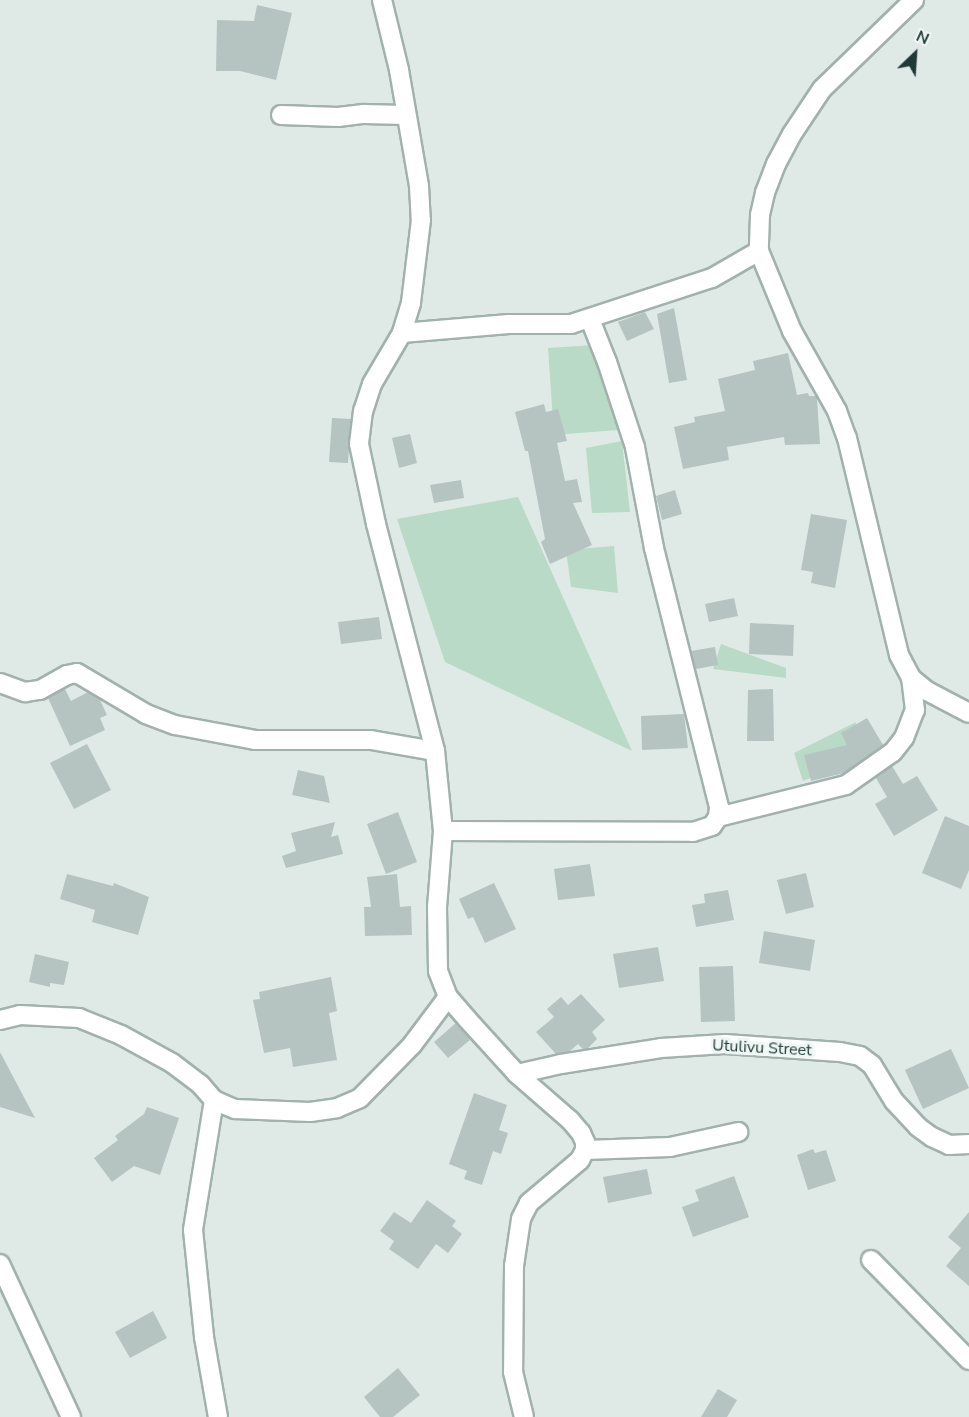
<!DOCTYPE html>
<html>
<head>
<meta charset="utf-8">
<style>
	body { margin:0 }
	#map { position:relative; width:969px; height:1417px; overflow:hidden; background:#dfeae6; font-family:"Nunito Sans",sans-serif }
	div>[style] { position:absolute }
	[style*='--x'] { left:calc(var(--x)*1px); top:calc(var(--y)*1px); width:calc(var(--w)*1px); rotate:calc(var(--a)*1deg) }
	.green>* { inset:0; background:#b9dac6 }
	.building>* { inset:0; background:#b5c4c0 }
	.roads { filter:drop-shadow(2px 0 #a2b1ae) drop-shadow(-2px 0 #a2b1ae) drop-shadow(0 2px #a2b1ae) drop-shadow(0 -2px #a2b1ae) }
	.minor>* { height:18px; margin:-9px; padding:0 9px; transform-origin:9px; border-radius:9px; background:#fff }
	span { translate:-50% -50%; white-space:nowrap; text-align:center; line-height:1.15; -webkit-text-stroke:6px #eff7f4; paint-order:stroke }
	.street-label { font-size:16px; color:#213936 }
	.north { position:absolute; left:885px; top:24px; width:60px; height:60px; -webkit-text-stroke:4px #eff7f4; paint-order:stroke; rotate:25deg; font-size:16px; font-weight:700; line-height:24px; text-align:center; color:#213936 }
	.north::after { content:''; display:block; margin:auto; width:21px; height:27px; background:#213936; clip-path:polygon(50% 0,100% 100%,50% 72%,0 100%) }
</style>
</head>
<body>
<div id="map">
	<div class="green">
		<i style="clip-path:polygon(594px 345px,630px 429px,554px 435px,548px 348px)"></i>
		<i style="clip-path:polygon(622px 441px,630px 512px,592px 513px,586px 448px)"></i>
		<i style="clip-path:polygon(518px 497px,632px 751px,445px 662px,397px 519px)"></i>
		<i style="clip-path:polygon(614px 546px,618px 593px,571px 587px,566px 550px)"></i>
		<i style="clip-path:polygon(721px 644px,786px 668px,786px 678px,713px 669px)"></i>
		<i style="clip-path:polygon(856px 722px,850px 762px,803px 781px,794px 753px)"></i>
	</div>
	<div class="building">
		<i style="clip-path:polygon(257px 5px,292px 13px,276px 80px,240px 71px,216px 71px,217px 20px,254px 21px)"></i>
		<i style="clip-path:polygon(674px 308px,687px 380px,669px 383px,657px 314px)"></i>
		<i style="clip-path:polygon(645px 312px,654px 329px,627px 341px,618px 322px)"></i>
		<i style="clip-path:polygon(788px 353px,797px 395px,808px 393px,809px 396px,816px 396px,817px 399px,820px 444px,785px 445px,784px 437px,727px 447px,729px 460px,683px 469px,674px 427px,695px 422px,694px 417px,725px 411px,718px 379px,755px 370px,753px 361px)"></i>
		<i style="clip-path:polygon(544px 404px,546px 412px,558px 409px,567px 441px,557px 443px,565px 481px,577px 479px,582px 502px,573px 503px,592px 545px,550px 564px,541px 542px,545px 539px,528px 451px,525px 451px,515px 412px)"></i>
		<i style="clip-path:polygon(332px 418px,351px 419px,348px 463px,329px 462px)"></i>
		<i style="clip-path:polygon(410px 434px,417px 463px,399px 468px,392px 438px)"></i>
		<i style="clip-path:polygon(461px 480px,464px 498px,434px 503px,430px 485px)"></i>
		<i style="clip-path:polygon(675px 490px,682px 514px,662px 520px,656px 496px)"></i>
		<i style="clip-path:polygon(811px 514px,847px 520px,835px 588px,811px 583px,813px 572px,801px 570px)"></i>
		<i style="clip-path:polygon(734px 598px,738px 616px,709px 622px,705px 604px)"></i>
		<i style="clip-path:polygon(379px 617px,382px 639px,341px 644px,338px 622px)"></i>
		<i style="clip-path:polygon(750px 623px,794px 625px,793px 656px,749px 654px)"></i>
		<i style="clip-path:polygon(715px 647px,718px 665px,696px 669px,691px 651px)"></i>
		<i style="clip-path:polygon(65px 689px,71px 701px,88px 692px,100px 700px,107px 715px,100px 718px,105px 730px,70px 746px,48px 698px)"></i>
		<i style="clip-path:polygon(773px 689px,774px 741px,747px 741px,748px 690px)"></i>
		<i style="clip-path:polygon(684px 714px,688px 748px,642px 750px,641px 716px)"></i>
		<i style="clip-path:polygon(867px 718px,883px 745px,844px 773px,811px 781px,804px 755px,847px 745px,841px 733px)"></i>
		<i style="clip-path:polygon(87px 744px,111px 790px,74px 809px,50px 763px)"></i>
		<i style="clip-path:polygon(892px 766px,903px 784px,917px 776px,938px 810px,894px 836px,875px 804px,887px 797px,876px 778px)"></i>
		<i style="clip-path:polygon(298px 770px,324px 776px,330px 803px,292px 795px)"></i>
		<i style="clip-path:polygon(398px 812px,417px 862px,386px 874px,367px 824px)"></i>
		<i style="clip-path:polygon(945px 816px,969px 826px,969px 870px,961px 889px,922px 873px)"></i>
		<i style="clip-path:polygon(335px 822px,331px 837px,338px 835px,343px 854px,286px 868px,282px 856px,296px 851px,291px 833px)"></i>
		<i style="clip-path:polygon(590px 864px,595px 896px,558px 900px,554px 869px)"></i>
		<i style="clip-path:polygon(806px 873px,814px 907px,786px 914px,777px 880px)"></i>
		<i style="clip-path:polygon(67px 874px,113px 886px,114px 883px,149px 897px,138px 935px,92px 922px,95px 910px,60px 899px)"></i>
		<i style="clip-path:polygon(397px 874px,400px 907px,411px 906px,412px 935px,365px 936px,364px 907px,371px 907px,367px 877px)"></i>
		<i style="clip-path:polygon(494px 883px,516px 929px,485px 943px,473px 917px,468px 919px,459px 899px)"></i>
		<i style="clip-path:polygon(728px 890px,734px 920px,696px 927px,692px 905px,705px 903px,704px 894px)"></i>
		<i style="clip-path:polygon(764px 931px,815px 940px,810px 971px,759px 963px)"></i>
		<i style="clip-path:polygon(658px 947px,664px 981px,619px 988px,613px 954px)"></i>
		<i style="clip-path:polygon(35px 954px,69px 962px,64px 985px,50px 983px,50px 987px,29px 982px)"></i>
		<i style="clip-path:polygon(733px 966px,735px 1021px,701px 1022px,699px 967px)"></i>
		<i style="clip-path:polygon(331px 977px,337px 1011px,329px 1013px,337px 1060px,293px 1067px,290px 1048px,264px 1053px,253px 1000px,260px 999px,259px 992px)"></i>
		<i style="clip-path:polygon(581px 994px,605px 1020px,592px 1032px,597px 1039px,587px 1049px,583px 1049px,578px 1044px,570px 1051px,556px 1054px,536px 1032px,554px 1017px,547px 1009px,561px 997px,568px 1005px)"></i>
		<i style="clip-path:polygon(456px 1023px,470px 1040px,448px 1058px,434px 1042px)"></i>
		<i style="clip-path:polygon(951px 1049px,969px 1088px,923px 1109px,905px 1070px)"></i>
		<i style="clip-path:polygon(0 1052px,35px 1118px,0 1107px)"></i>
		<i style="clip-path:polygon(474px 1093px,507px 1105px,499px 1130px,508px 1133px,501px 1154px,493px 1151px,482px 1185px,464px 1179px,467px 1171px,449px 1164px)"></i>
		<i style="clip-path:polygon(147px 1107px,179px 1118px,160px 1175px,134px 1166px,112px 1182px,94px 1158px,118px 1140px,115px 1136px,144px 1114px)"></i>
		<i style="clip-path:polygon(813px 1149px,815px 1153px,826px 1150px,836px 1181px,808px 1190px,797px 1155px)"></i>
		<i style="clip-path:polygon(647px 1169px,652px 1194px,608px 1203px,603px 1177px)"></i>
		<i style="clip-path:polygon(734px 1176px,749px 1217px,693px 1237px,682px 1207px,699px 1201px,695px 1190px)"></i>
		<i style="clip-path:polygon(427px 1200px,456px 1221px,452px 1226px,462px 1234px,448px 1253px,436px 1244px,418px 1269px,389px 1249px,394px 1241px,380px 1231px,394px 1212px,411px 1223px)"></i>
		<i style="clip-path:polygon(969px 1212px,969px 1286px,946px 1266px,961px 1248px,948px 1237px)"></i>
		<i style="clip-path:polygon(153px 1311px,167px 1338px,130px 1358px,115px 1332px)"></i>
		<i style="clip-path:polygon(398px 1368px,420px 1395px,393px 1417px,380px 1417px,364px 1397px)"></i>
		<i style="clip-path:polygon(718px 1389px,737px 1400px,727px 1417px,701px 1417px)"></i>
	</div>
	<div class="roads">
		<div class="minor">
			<i style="--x:382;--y:0;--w:72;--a:76.3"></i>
			<i style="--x:399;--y:70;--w:118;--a:80.2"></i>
			<i style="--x:419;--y:186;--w:34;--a:87"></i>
			<i style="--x:421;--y:220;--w:84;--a:96.9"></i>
			<i style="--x:411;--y:303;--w:31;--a:107"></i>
			<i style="--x:402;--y:333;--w:59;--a:120.5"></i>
			<i style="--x:372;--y:384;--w:28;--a:108"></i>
			<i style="--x:363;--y:411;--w:33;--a:97"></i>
			<i style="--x:359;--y:444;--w:82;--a:78"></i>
			<i style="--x:376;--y:524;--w:235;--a:75.4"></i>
			<i style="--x:435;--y:751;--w:80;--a:84.3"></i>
			<i style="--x:443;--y:831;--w:76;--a:94.5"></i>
			<i style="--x:437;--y:907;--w:64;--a:89.1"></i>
			<i style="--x:438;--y:971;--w:28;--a:69"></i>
			<i style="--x:448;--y:997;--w:29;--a:49"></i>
			<i style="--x:467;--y:1019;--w:74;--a:47.7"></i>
			<i style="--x:517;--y:1074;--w:70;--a:41"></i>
			<i style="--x:570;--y:1120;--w:17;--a:50"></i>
			<i style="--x:581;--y:1133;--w:10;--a:66"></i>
			<i style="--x:585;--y:1142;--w:8;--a:90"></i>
			<i style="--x:585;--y:1150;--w:11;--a:117"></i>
			<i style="--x:580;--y:1160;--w:67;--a:139.9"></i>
			<i style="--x:529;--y:1203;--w:18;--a:117"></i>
			<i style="--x:521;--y:1219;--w:48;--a:98.5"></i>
			<i style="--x:514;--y:1266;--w:106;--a:90.5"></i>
			<i style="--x:513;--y:1372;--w:46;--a:76.3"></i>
			<i style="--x:914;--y:0;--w:128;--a:135.9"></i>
			<i style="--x:822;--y:89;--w:54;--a:123.7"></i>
			<i style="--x:792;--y:134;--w:34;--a:118"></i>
			<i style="--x:776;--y:164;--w:31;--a:111"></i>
			<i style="--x:765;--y:193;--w:23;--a:103"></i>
			<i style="--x:760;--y:215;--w:36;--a:92"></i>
			<i style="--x:759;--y:251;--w:87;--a:67.6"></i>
			<i style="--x:792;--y:331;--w:92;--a:60.6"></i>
			<i style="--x:837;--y:411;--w:29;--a:70"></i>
			<i style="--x:847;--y:438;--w:223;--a:76.5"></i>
			<i style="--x:899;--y:655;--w:26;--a:62"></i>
			<i style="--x:911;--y:678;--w:21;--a:39"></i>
			<i style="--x:927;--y:691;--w:47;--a:27.6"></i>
			<i style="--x:281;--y:115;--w:57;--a:2"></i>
			<i style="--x:338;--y:117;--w:26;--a:-7"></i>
			<i style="--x:364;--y:114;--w:41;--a:1.4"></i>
			<i style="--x:402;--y:333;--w:107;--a:-4.8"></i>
			<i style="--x:509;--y:324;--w:62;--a:0"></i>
			<i style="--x:571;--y:324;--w:148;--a:-18.1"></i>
			<i style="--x:712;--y:278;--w:54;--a:-29.9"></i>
			<i style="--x:0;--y:683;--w:27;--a:20"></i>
			<i style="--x:25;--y:692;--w:15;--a:-8"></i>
			<i style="--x:40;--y:690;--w:31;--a:-29"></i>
			<i style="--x:67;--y:675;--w:10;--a:-11"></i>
			<i style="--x:77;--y:673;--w:80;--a:30.7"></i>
			<i style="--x:146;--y:714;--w:31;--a:21"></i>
			<i style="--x:175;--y:725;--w:81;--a:10.6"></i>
			<i style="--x:255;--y:740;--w:116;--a:0"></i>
			<i style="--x:371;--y:740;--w:65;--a:9.8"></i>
			<i style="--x:718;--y:817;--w:132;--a:-14"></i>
			<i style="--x:846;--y:785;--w:57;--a:-35.1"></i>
			<i style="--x:893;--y:752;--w:18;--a:-52"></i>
			<i style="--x:904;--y:738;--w:30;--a:-69"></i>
			<i style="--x:915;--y:710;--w:32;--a:-97"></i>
			<i style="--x:443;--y:831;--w:250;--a:0.2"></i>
			<i style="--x:693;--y:832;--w:20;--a:-18"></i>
			<i style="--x:712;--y:826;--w:11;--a:-56"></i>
			<i style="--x:718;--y:817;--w:10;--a:-84"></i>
			<i style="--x:719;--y:807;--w:267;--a:-104.1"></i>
			<i style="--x:654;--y:548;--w:103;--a:-100.7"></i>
			<i style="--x:635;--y:447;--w:89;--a:-108.2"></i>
			<i style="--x:607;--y:362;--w:46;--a:-111.6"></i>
			<i style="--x:0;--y:1020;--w:21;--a:-14"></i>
			<i style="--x:20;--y:1015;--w:59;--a:2.9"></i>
			<i style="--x:79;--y:1018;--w:45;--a:22"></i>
			<i style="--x:121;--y:1035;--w:58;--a:28.8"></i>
			<i style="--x:172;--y:1063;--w:35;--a:37"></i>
			<i style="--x:200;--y:1084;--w:21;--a:49"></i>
			<i style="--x:214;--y:1100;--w:12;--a:24"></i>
			<i style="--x:225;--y:1105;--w:11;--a:22"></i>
			<i style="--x:235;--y:1109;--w:75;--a:2.3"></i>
			<i style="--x:310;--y:1112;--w:27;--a:-8"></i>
			<i style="--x:337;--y:1108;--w:25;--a:-23"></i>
			<i style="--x:360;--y:1098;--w:74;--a:-45.5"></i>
			<i style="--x:412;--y:1045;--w:60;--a:-53.1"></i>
			<i style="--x:517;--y:1074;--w:45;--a:-12.8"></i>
			<i style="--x:561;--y:1064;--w:101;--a:-9.1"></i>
			<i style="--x:661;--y:1048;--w:64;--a:-3.6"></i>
			<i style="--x:725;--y:1044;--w:115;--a:4"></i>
			<i style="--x:840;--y:1052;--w:20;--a:11"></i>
			<i style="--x:860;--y:1056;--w:15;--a:37"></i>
			<i style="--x:872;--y:1065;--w:42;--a:58.6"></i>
			<i style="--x:894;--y:1101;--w:35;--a:47"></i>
			<i style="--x:918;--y:1127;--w:17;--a:36"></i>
			<i style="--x:932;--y:1137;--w:19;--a:25"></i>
			<i style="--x:949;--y:1145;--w:20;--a:-3"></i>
			<i style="--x:214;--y:1100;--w:132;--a:99.2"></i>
			<i style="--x:193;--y:1230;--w:108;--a:84.1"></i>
			<i style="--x:204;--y:1337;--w:81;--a:80.1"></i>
			<i style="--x:585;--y:1150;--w:85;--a:-2"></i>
			<i style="--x:670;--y:1147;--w:70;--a:-12.4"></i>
			<i style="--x:871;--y:1260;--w:140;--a:45.6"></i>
			<i style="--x:0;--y:1264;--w:169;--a:65.1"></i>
		</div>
	</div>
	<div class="street-label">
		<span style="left:762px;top:1048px;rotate:3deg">Utulivu Street</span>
	</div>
	<div class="north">N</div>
</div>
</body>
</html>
